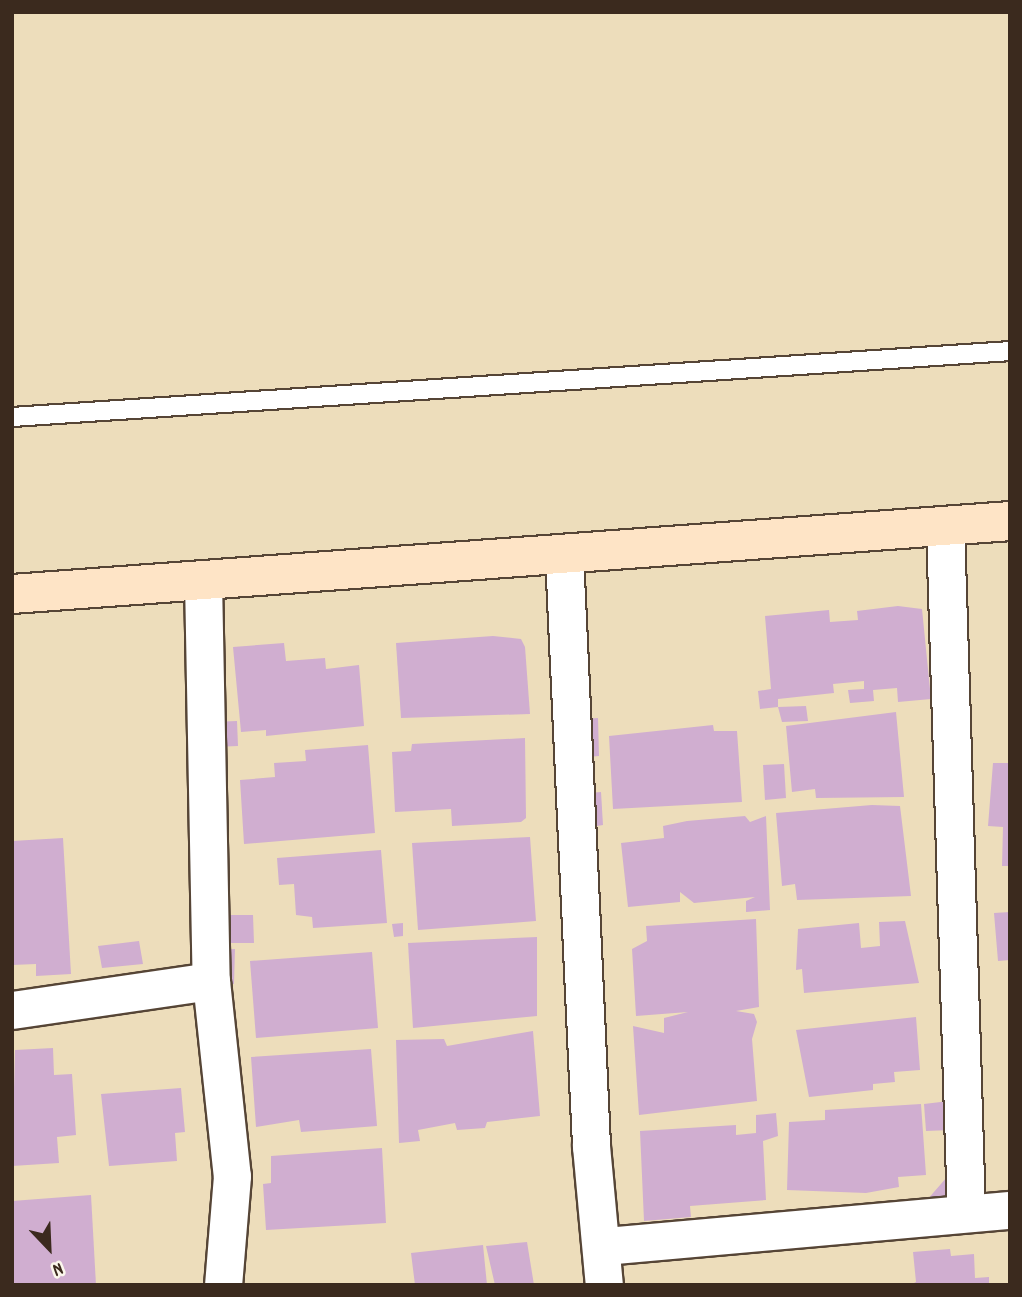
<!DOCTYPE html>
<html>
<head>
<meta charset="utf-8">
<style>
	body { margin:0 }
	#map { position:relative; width:1022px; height:1297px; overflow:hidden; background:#edddbb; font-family:Dekko,sans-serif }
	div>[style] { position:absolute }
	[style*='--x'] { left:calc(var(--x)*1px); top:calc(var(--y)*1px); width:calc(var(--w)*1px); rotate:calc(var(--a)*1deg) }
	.building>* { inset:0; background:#d0aed0 }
	.roads { filter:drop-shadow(2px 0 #564536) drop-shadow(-2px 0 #564536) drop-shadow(0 2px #564536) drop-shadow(0 -2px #564536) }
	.lane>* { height:18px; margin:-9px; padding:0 9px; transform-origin:9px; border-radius:9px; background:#fff }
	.street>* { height:37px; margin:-18.5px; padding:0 18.5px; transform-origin:18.5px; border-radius:18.5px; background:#fff }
	.secondary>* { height:38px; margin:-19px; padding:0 19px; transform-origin:19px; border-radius:19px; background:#fee4c6 }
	span { translate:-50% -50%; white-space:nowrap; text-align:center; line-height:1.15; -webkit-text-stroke:6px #fbf7ec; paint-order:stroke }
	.frame { position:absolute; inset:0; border:14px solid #3b2a1e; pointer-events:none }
	.north { position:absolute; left:14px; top:1213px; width:70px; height:70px; -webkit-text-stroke:5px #fbf7ec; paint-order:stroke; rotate:157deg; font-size:19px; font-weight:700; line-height:28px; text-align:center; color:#3b2a1e }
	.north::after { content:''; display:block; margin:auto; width:24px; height:32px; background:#3b2a1e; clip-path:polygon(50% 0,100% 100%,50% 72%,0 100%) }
</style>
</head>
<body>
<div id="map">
	<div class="building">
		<i style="clip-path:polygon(898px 606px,922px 609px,931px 699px,898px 702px,897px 688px,873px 690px,874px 701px,850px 703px,848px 690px,864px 689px,864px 681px,833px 684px,834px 693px,778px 699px,778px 707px,760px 709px,758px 691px,771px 689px,765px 616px,829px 610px,830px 622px,858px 620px,857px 611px)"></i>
		<i style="clip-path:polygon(493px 636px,521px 639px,525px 647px,530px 714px,401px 718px,396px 643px)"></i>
		<i style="clip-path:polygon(284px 643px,286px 661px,325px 658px,326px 669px,359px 665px,364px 726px,266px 736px,266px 730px,241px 732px,233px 647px)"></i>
		<i style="clip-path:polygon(806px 706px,808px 721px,782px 722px,778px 707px)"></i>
		<i style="clip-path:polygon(896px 712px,904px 797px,816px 798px,815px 789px,792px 792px,786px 726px)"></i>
		<i style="clip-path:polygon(598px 718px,599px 756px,587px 757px,586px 719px)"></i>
		<i style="clip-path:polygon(237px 721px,238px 746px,213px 747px,211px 722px)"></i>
		<i style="clip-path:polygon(713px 725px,714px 731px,737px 731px,742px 802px,613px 809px,609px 736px)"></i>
		<i style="clip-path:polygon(525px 738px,526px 818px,521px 822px,452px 826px,451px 809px,395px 812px,392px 752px,411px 751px,412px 744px)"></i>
		<i style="clip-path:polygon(368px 745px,375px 833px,244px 844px,240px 780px,275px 777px,274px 763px,306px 761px,305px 750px)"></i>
		<i style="clip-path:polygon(993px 763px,1010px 763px,1010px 866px,1002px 866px,1003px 827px,988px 826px)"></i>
		<i style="clip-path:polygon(784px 764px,786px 798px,765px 800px,763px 765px)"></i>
		<i style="clip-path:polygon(601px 792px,603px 825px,591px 827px,590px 793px)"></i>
		<i style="clip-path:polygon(872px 805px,900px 806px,911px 896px,797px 900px,795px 884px,782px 886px,776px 813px)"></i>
		<i style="clip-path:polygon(745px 816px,750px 822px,766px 816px,770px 910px,746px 912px,746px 901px,755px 897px,694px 903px,680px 892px,680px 902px,628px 907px,621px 843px,664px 838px,663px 826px,687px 821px)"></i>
		<i style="clip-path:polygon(530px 837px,536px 921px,418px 930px,412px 843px)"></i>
		<i style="clip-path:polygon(63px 838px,71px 974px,36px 976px,36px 964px,12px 965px,12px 841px)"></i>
		<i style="clip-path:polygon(381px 850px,387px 923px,313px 928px,312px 917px,296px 915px,294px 884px,279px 885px,277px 858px)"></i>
		<i style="clip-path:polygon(1010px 912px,1010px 960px,998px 961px,994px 913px)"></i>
		<i style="clip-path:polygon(218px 915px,253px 915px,254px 943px,218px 943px)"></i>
		<i style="clip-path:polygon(756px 919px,759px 1007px,736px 1011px,754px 1014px,757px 1022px,752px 1039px,757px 1101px,639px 1115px,633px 1026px,664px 1033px,664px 1018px,688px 1012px,636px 1016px,632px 949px,647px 941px,646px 926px)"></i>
		<i style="clip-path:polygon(905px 921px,919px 983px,804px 993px,802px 969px,796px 970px,798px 929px,859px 923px,861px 948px,880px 946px,879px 922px)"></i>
		<i style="clip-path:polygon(403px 923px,403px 936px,394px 937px,392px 924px)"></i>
		<i style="clip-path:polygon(537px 937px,537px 1016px,413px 1028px,408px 943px)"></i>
		<i style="clip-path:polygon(139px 941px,143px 964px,102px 968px,98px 946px)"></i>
		<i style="clip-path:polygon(235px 949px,234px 984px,219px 984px,219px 950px)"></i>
		<i style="clip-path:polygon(372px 952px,378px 1028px,256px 1038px,250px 961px)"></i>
		<i style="clip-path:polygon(916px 1017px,920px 1070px,894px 1072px,895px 1082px,873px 1084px,873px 1090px,809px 1097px,796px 1030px)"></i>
		<i style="clip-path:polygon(533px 1031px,540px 1116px,487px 1122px,485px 1128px,457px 1130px,455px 1123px,418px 1130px,420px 1141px,399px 1143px,396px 1040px,444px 1039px,447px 1046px)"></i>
		<i style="clip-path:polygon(53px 1048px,54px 1075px,72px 1074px,76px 1135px,57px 1137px,59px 1163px,12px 1166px,15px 1050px)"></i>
		<i style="clip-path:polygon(371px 1049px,377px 1126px,301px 1132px,299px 1120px,256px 1127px,251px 1057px)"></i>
		<i style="clip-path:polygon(181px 1088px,185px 1132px,175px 1133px,177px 1161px,109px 1166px,101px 1094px)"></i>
		<i style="clip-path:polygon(949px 1101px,951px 1130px,926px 1131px,924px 1104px)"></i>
		<i style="clip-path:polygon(921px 1104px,926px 1175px,898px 1177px,899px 1187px,866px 1193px,787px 1190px,789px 1122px,825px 1120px,825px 1110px)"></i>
		<i style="clip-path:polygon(776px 1113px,778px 1136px,763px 1141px,766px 1200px,690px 1206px,691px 1217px,644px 1221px,640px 1131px,736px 1125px,736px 1135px,756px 1133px,756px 1115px)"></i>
		<i style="clip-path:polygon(382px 1148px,386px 1223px,266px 1230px,263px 1184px,271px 1183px,271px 1156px)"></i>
		<i style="clip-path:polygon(947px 1177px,957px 1186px,936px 1209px,927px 1200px)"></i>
		<i style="clip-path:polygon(91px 1195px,96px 1285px,12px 1285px,12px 1201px)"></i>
		<i style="clip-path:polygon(527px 1242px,534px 1285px,495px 1285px,486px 1246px)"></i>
		<i style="clip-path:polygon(483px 1245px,487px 1285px,415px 1285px,411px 1253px)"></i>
		<i style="clip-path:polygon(950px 1249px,951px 1256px,974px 1254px,975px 1278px,989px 1277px,989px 1285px,910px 1285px,916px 1282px,913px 1252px)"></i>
	</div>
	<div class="roads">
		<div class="lane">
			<i style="--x:12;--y:417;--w:1000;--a:-3.78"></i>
		</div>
		<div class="street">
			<i style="--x:945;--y:526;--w:687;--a:88.25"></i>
			<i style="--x:564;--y:555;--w:592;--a:87.38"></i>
			<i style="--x:591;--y:1146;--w:140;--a:84.7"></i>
			<i style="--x:203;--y:580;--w:401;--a:88.9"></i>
			<i style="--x:211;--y:981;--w:196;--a:83.9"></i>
			<i style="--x:232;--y:1176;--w:109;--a:94.7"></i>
			<i style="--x:12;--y:1010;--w:201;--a:-8.3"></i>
			<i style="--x:605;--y:1246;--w:407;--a:-5.1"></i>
		</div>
		<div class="secondary">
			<i style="--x:12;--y:594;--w:1001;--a:-4.18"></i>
		</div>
	</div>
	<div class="frame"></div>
	<div class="north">N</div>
</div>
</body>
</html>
